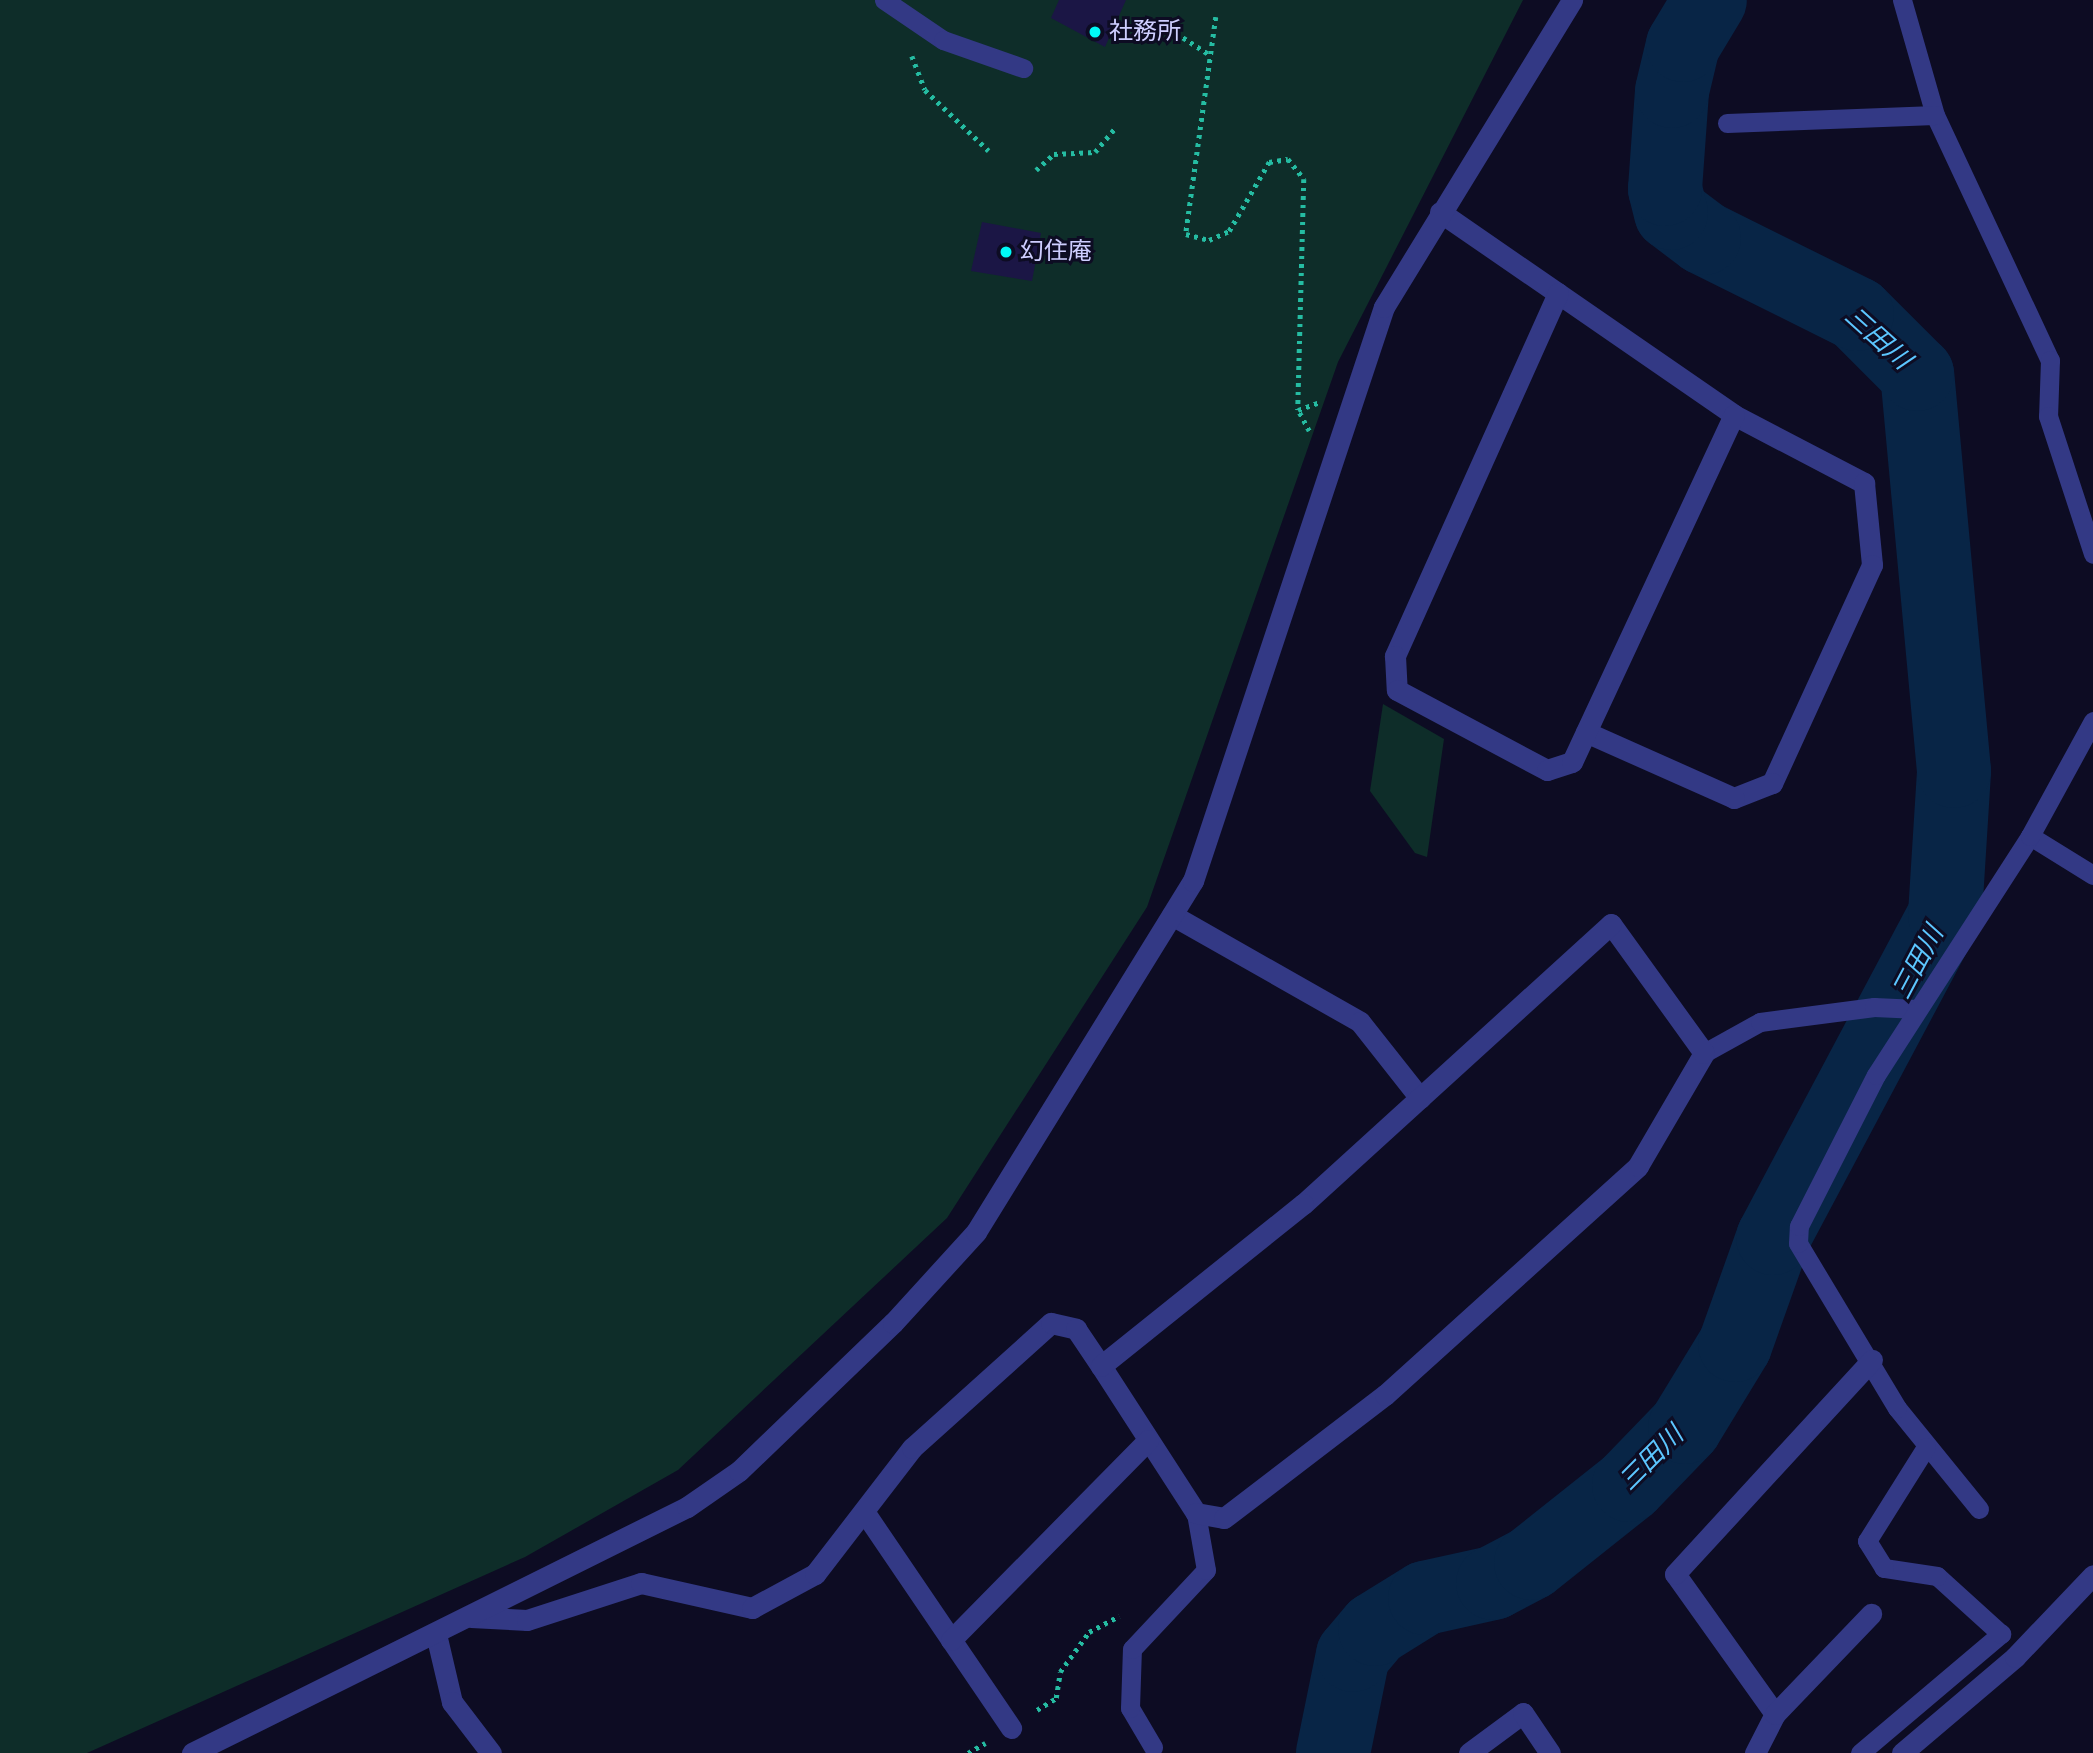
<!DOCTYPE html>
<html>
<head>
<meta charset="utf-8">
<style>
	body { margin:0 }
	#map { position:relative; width:2093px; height:1753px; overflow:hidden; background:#0d0c23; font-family:"Sofia Sans Condensed","Noto Sans JP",sans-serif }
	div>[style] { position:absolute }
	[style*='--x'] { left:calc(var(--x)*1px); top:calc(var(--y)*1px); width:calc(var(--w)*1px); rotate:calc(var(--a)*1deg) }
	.green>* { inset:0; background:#0e2d29 }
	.river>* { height:74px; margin:-37px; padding:0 37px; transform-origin:37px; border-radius:37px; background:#082546 }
	.building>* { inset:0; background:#1b1645 }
	.path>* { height:4.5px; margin-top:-2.25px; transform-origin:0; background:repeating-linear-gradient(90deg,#25bca2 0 3.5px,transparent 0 8.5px) }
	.lane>* { height:19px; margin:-9.5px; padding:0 9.5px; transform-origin:9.5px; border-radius:9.5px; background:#333985 }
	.street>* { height:21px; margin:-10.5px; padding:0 10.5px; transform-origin:10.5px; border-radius:10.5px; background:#333985 }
	.dots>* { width:19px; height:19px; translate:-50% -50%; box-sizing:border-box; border:4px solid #0d0c23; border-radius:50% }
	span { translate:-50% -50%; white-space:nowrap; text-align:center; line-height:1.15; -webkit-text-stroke:6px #0d0c23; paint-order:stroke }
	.poi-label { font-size:24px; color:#ceceff }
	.left { translate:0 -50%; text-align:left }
	.water-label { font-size:26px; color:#5cc6ff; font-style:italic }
</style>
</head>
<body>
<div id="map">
	<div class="green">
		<i style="clip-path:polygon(0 0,1523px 0,1338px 362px,1147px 907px,947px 1218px,678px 1470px,525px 1557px,87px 1753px,0 1753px)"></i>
		<i style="clip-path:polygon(1383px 704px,1444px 739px,1427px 857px,1415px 853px,1370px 791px)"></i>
	</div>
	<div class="river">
		<i style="--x:1333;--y:1753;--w:100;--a:-78.5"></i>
		<i style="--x:1353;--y:1655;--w:34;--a:-50"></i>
		<i style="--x:1375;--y:1629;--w:59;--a:-31.8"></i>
		<i style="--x:1425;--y:1598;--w:70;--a:-12.4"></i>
		<i style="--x:1493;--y:1583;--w:43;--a:-27.8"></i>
		<i style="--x:1531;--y:1563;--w:125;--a:-38.5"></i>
		<i style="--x:1629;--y:1485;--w:81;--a:-46"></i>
		<i style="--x:1685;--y:1427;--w:96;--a:-58.6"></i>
		<i style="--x:1735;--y:1345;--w:114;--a:-70.4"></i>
		<i style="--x:1773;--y:1238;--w:366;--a:-62"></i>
		<i style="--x:1945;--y:915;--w:144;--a:-86.4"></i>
		<i style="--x:1954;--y:771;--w:399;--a:-95.3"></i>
		<i style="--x:1917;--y:374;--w:85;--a:-135"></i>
		<i style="--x:1857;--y:314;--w:171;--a:-153.6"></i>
		<i style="--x:1704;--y:238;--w:41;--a:-142.9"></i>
		<i style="--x:1671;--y:213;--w:25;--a:-104"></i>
		<i style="--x:1665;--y:189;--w:98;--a:-85.9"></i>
		<i style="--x:1672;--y:91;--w:47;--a:-76.6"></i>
		<i style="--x:1683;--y:45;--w:52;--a:-59"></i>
	</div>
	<div class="building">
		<i style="clip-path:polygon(1059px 0,1126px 0,1105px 47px,1051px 18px)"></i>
		<i style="clip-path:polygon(982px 222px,1041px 233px,1032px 281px,971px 271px)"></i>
	</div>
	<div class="path">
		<i style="--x:1216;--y:17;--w:219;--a:97.9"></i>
		<i style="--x:1186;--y:234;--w:24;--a:15"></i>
		<i style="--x:1209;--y:240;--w:22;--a:-24"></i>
		<i style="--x:1229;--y:231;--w:80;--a:-59.9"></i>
		<i style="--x:1269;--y:162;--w:19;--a:-9"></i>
		<i style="--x:1288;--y:159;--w:26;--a:51"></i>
		<i style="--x:1304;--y:179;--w:231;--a:91.5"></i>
		<i style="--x:1176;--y:33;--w:40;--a:32.9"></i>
		<i style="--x:912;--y:56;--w:36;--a:69"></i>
		<i style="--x:925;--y:90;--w:88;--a:43.6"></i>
		<i style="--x:1036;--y:170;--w:24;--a:-42"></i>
		<i style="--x:1054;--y:154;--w:41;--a:-2.8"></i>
		<i style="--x:1095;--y:152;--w:31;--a:-50"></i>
		<i style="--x:1309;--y:431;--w:24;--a:-118"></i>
		<i style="--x:1298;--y:410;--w:23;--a:-20"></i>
		<i style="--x:1037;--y:1710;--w:22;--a:-32"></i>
		<i style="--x:1056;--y:1698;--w:26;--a:-81"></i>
		<i style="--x:1060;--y:1672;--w:49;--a:-54.1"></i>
		<i style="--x:1089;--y:1632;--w:34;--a:-28"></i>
		<i style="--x:968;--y:1753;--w:20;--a:-30"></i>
	</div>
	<div class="lane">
		<i style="--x:884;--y:0;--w:71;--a:34.1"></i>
		<i style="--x:943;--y:40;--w:85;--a:19.3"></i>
		<i style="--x:1902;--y:0;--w:120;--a:74"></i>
		<i style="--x:1935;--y:115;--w:271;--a:64.9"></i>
		<i style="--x:2050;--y:360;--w:56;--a:92"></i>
		<i style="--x:2048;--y:416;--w:145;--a:71.9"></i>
		<i style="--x:1727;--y:123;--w:208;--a:-2.2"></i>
		<i style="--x:2030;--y:836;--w:74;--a:31.8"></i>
		<i style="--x:1704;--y:1053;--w:64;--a:-29"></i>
		<i style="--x:1760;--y:1022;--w:115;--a:-7.5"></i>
		<i style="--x:1874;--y:1007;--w:44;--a:2.6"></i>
		<i style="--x:1979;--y:1509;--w:130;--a:-129.1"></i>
		<i style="--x:1897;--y:1408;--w:192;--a:-121"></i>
		<i style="--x:1798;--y:1243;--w:17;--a:-87"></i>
		<i style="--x:1799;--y:1226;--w:169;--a:-63"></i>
		<i style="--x:1876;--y:1075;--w:284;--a:-57.2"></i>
		<i style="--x:2030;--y:836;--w:131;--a:-61.3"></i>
		<i style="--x:1153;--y:1747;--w:45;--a:-120.5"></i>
		<i style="--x:1130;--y:1708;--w:59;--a:-88.1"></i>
		<i style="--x:1132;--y:1649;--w:108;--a:-46.9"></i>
		<i style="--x:1206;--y:1570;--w:58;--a:-100"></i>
		<i style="--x:1860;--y:1753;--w:185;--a:-40.2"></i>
		<i style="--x:2001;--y:1634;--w:86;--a:-137.8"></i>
		<i style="--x:1937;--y:1576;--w:54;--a:-171.4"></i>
		<i style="--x:1884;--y:1568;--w:32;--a:-122"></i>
		<i style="--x:1867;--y:1541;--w:111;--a:-57.9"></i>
	</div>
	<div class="street">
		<i style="--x:1440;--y:212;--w:357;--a:34.6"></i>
		<i style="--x:1734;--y:415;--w:147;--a:27.6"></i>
		<i style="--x:1864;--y:483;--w:82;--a:84.4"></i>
		<i style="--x:1872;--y:565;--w:240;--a:114.6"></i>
		<i style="--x:1772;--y:783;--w:41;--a:158.5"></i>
		<i style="--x:1734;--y:798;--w:162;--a:-156"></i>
		<i style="--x:1558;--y:293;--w:398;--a:114.2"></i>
		<i style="--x:1395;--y:656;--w:34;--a:87"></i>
		<i style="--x:1397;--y:690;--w:170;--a:28.1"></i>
		<i style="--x:1547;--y:770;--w:26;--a:-18"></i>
		<i style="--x:1572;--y:762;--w:383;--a:-65"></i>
		<i style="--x:1172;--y:915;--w:216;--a:29.6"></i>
		<i style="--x:1360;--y:1022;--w:97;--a:51.7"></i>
		<i style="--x:865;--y:1513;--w:260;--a:55.8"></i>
		<i style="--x:471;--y:1617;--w:56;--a:3.1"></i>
		<i style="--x:527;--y:1620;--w:120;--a:-18"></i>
		<i style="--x:641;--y:1583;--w:114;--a:12.7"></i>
		<i style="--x:752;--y:1608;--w:72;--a:-28.4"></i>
		<i style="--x:815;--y:1574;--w:159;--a:-52.4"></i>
		<i style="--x:912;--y:1448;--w:187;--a:-42"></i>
		<i style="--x:1051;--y:1323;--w:26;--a:13"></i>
		<i style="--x:1076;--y:1329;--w:45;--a:56"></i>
		<i style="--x:1101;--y:1366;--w:175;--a:57.1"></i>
		<i style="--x:1196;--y:1513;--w:28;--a:10"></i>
		<i style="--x:1224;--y:1518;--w:203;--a:-37.4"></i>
		<i style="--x:1385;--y:1395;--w:341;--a:-42.1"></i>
		<i style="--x:1638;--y:1166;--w:131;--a:-59.7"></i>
		<i style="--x:1704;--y:1053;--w:159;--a:-125.8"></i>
		<i style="--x:1611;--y:924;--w:416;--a:137.7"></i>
		<i style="--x:1303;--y:1204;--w:259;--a:141.3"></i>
		<i style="--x:436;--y:1634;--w:70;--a:76.8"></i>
		<i style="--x:452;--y:1702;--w:64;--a:52.6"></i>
		<i style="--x:951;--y:1640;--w:281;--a:-45.4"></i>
		<i style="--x:1775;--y:1714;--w:172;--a:-125.5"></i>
		<i style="--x:1675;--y:1574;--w:291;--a:-47.4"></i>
		<i style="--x:192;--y:1753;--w:553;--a:-26.43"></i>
		<i style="--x:687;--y:1507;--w:63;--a:-34.7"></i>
		<i style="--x:739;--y:1471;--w:214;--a:-43.9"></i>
		<i style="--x:893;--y:1323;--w:123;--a:-47.6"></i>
		<i style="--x:976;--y:1232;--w:413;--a:-58.3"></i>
		<i style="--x:1193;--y:881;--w:605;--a:-71.6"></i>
		<i style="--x:1384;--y:307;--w:360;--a:-58.5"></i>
		<i style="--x:1469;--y:1753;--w:67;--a:-36.5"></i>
		<i style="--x:1523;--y:1713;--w:48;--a:56"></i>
		<i style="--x:1755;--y:1753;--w:44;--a:-62.9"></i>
		<i style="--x:1775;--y:1714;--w:139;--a:-46.2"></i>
		<i style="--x:1902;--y:1753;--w:148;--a:-40.3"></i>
		<i style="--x:2015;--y:1657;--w:113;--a:-46.4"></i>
	</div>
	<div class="dots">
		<i style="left:1095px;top:32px;background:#00f9f6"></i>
		<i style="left:1006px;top:252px;background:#00f9f6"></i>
	</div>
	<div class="poi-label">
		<span class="left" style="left:1109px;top:32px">社務所</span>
		<span class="left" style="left:1020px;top:252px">幻住庵</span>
	</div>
	<div class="water-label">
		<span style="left:1877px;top:339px;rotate:42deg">三田川</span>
		<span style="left:1919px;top:963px;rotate:-62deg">三田川</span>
		<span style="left:1652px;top:1459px;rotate:-45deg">三田川</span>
	</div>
</div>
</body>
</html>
